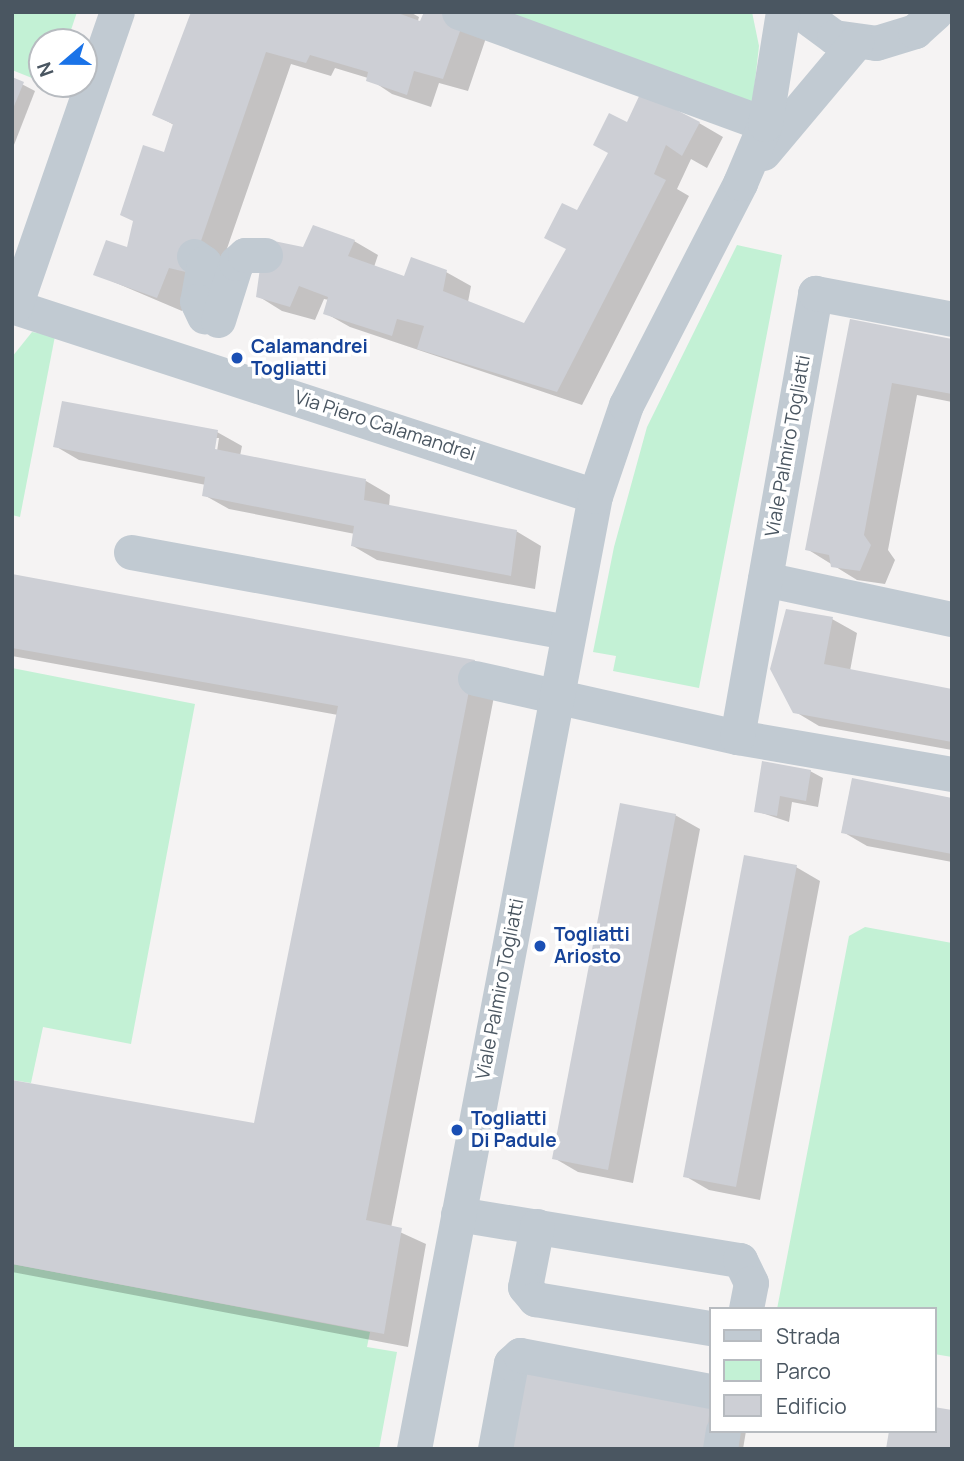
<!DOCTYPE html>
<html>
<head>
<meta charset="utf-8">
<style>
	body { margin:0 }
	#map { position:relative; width:964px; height:1461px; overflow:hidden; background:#f5f3f3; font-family:Manrope,sans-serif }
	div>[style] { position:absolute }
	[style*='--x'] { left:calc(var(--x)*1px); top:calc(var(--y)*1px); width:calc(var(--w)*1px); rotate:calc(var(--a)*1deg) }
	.green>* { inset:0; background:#c3f1d5 }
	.shadow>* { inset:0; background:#0003 }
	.building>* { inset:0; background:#cdcfd5 }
	.minor>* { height:35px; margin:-17.5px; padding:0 17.5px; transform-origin:17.5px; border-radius:17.5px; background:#c1cad2 }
	.dots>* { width:19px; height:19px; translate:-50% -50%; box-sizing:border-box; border:4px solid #fff; border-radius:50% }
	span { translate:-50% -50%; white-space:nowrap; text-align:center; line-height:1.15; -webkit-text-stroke:7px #fff; paint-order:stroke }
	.transit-label { font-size:19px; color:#164399; font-weight:700 }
	.left { translate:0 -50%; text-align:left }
	.street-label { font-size:19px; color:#4a5661 }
	.frame { position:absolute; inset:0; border:14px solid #4a5661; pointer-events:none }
	.legend { position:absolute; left:709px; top:1307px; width:228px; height:126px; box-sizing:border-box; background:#fff; border:2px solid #b7bbc0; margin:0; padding:9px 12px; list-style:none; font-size:21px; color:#4a5661 }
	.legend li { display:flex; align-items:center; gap:14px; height:35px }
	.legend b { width:35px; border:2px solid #b7bbc0 }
	.north { position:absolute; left:28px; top:28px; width:70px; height:70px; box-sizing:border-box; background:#fff; border:2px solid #b7bbc0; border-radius:50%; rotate:250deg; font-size:19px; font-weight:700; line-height:28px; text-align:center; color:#4a5661 }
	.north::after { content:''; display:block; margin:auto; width:24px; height:32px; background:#1a73e8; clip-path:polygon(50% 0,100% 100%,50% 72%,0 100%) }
</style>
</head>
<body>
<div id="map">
	<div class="green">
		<i style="clip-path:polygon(12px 12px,77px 12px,67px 42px,42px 42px,42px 82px,12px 70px)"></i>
		<i style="clip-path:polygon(493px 12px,752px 12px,759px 46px,753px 99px,749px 108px)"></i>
		<i style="clip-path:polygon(737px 245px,782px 255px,699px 688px,613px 671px,616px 656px,593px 652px,614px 547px,647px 427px)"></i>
		<i style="clip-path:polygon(32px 332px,55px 336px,20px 517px,12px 515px,12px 357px)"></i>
		<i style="clip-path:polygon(12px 668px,195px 704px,131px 1044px,43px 1027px,31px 1083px,12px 1080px)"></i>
		<i style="clip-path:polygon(865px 927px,952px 943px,952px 1357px,934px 1354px,934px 1309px,777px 1309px,849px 936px)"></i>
		<i style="clip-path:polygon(12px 1264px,370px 1332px,367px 1347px,397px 1352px,379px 1449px,12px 1449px)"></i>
	</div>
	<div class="shadow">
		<i style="clip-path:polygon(193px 12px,410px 12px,419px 17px,416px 28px,463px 21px,487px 35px,468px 91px,439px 83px,431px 107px,392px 94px,368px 78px,335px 68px,331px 76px,291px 64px,214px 286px,193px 280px,182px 311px,95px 274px,128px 249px,165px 155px,174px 125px,154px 114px)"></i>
		<i style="clip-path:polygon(12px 79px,35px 91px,12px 150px)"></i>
		<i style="clip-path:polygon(699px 123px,723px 137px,707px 168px,691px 159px,677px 189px,689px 196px,582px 405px,350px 327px,325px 313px,329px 300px,324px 299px,315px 320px,282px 311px,258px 296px,304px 249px,354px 241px,378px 255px,374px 267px,405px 278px,446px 272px,471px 286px,468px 302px,525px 325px,568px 250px,578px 212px,628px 124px)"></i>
		<i style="clip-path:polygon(852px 321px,952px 341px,952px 402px,917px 395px,888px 550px,895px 560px,885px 584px,857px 580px,807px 549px)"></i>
		<i style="clip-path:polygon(evenodd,217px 432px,242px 446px,240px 456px,366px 481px,390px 495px,389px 507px,516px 531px,541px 546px,535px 589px,377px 560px,353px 546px,355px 534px,229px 509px,204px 495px,206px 485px,79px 460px,55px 446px,217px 432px,215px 438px,219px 438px,216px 458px,212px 458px,215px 438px)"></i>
		<i style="clip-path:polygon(12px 576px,498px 676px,391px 1228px,426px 1244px,408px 1347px,12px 1272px,12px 1081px,256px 1125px,338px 715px,12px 656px)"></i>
		<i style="clip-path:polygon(832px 619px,857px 633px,850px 671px,952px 690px,952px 750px,819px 726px,794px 711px)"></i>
		<i style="clip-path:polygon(810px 771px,823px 778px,818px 807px,792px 802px,789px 822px,756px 811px)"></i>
		<i style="clip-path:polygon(952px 799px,952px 862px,867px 846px,843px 832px)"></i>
		<i style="clip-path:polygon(675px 815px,700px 829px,633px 1183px,578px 1172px,554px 1158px)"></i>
		<i style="clip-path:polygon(796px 867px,820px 881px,760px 1200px,709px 1190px,685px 1176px)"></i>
		<i style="clip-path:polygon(710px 1400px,710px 1431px,746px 1431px,743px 1449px,513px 1449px)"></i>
	</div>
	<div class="building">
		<i style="clip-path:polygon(191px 12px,395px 12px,420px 21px,424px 12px,442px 12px,464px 20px,443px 79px,414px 71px,407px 95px,366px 81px,368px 72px,310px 55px,306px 63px,266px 52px,190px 273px,169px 268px,157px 298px,93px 275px,106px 240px,127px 247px,133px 221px,120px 215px,143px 145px,164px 152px,173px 124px,152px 115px)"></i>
		<i style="clip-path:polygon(12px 77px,24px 82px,12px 111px)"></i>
		<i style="clip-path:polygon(641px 92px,700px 122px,682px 156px,666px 145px,654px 174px,666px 180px,557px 392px,417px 349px,424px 326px,397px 319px,392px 336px,323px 314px,328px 297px,299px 286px,290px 307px,256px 297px,264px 239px,303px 247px,313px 225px,355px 240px,348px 256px,404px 276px,411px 257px,447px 270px,443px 291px,524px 323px,566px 249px,544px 238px,562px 203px,577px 210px,608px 153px,593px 145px,609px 113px,627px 122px)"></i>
		<i style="clip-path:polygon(850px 319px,952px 339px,952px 394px,892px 383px,864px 535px,871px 545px,860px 571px,831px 567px,829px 555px,805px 550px)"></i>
		<i style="clip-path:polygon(62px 401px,218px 430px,215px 449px,366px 479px,364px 500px,517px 530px,511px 576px,351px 546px,354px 526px,202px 496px,205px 477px,53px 447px)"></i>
		<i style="clip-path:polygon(12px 574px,475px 660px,366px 1220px,402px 1228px,384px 1334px,12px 1264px,12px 1080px,254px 1123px,338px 706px,12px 648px)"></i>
		<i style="clip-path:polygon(786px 609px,833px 617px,824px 664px,952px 689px,952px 742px,793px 713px,770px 669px)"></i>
		<i style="clip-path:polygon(762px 761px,811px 770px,806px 801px,780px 796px,777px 816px,754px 812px)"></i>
		<i style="clip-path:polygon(852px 778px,952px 798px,952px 854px,841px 833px)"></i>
		<i style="clip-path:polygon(620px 803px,676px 814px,608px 1170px,552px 1159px)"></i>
		<i style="clip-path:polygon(744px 855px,797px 865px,736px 1187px,683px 1177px)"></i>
		<i style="clip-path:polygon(525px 1367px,710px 1398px,707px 1449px,511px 1449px)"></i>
		<i style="clip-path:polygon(934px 1407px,952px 1410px,952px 1449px,886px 1449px,889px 1431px,934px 1431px)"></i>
	</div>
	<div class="minor">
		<i style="--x:459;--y:12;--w:326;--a:20.1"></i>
		<i style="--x:800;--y:12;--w:42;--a:36.3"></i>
		<i style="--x:834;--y:37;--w:42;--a:8.1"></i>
		<i style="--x:876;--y:43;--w:41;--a:-17.1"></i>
		<i style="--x:915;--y:31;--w:28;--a:-42"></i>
		<i style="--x:763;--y:153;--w:145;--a:-50"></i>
		<i style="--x:194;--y:256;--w:12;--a:35"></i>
		<i style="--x:204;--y:263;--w:39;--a:100"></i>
		<i style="--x:197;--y:301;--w:17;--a:65"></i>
		<i style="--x:12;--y:306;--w:613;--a:18.05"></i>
		<i style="--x:15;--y:306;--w:311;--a:-70.9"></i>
		<i style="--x:218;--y:320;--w:60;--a:-72.5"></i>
		<i style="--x:236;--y:263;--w:12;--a:-42"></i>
		<i style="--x:245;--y:255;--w:20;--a:0"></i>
		<i style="--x:131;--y:552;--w:442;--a:10.4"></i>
		<i style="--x:765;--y:579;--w:191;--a:12.1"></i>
		<i style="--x:475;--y:678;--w:269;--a:12.7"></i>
		<i style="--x:737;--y:737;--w:218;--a:9.8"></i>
		<i style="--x:737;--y:737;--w:451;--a:-80"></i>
		<i style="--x:815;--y:293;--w:139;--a:10.7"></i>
		<i style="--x:458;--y:1214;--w:286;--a:9.3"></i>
		<i style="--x:740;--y:1260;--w:25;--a:64"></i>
		<i style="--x:751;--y:1283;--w:26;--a:101"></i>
		<i style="--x:537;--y:1226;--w:62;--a:101.1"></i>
		<i style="--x:525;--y:1287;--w:16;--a:50"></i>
		<i style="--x:535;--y:1299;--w:177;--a:9.4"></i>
		<i style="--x:414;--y:1449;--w:970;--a:-79.25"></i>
		<i style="--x:595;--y:496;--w:96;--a:-71.2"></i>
		<i style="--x:626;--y:405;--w:250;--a:-62.8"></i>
		<i style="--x:740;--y:183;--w:64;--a:-67"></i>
		<i style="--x:765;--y:124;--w:113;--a:-80.9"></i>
		<i style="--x:495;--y:1449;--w:87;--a:-79.5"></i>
		<i style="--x:511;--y:1363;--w:12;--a:-42"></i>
		<i style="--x:520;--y:1355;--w:193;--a:10.7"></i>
		<i style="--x:720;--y:1449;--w:18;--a:-81"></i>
	</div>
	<div class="dots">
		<i style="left:237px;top:358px;background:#1a4fb4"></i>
		<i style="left:540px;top:946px;background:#1a4fb4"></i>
		<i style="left:457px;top:1130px;background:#1a4fb4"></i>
	</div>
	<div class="transit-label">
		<span class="left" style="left:251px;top:358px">Calamandrei<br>Togliatti</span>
		<span class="left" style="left:554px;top:946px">Togliatti<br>Ariosto</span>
		<span class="left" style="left:471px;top:1130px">Togliatti<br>Di Padule</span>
	</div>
	<div class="street-label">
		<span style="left:385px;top:426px;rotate:18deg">Via Piero Calamandrei</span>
		<span style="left:788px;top:446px;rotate:-80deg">Viale Palmiro Togliatti</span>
		<span style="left:500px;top:989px;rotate:-79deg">Viale Palmiro Togliatti</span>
	</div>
	<div class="frame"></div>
	<ul class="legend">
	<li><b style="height:9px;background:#c1cad2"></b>Strada</li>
	<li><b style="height:19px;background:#c3f1d5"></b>Parco</li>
	<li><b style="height:19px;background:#cdcfd5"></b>Edificio</li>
	</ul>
	<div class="north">N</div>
</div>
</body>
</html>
